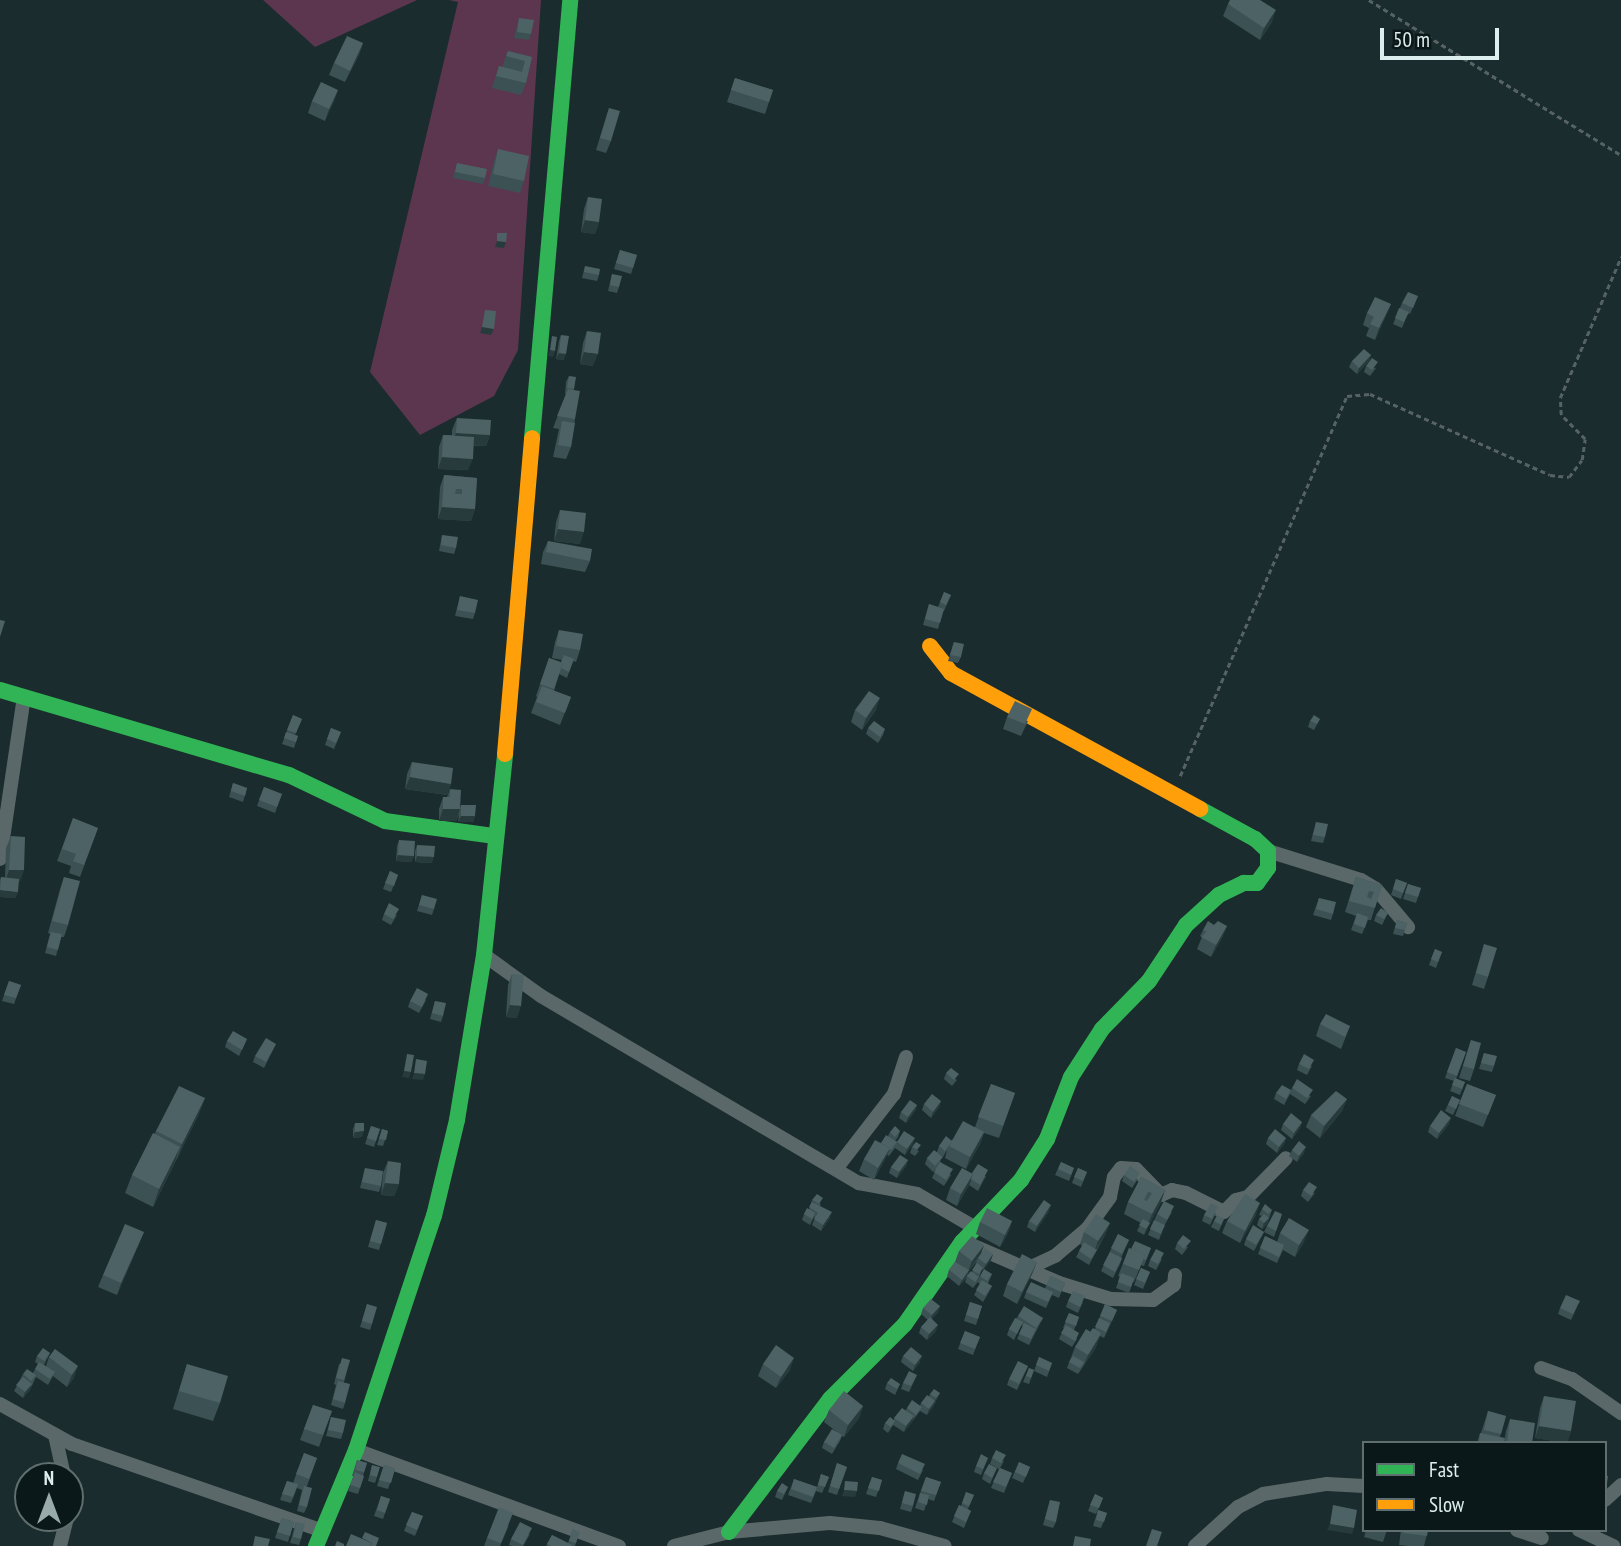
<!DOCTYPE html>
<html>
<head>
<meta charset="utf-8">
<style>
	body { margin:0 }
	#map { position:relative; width:1621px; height:1546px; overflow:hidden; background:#1a2c2d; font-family:"PT Sans Narrow",sans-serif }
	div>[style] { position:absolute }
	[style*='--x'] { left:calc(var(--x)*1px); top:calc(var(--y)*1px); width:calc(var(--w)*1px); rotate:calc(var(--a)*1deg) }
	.green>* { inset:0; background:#5c364f }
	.path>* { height:2.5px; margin-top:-1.25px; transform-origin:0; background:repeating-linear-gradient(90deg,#566263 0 5px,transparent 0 8.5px) }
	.street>* { height:14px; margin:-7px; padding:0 7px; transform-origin:7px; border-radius:7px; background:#5b6869 }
	.fast>* { height:16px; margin:-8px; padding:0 8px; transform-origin:8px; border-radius:8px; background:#30b455 }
	.slow>* { height:16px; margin:-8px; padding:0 8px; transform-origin:8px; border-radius:8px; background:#ff9f0a }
	.wall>* { inset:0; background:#3c5153 }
	.shaded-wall>* { inset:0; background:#273b3d }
	.building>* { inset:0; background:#4d6264 }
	span { translate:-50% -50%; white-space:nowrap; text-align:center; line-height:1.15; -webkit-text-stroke:6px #0b1819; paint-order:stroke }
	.legend { position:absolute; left:1362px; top:1441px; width:245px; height:91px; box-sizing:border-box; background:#0b1819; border:2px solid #5f6e6f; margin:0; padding:9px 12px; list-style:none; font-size:21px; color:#ddeeef }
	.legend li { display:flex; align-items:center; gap:14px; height:35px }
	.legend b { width:35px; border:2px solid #5f6e6f }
	.north { position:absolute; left:14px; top:1462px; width:70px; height:70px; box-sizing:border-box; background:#0b1819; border:2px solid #5f6e6f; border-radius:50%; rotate:0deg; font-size:19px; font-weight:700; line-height:28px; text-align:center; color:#ddeeef }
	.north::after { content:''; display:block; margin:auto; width:24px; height:32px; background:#99aaab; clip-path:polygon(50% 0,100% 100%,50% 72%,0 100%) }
	.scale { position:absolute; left:1380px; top:28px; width:119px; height:32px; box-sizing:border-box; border:4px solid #ddeeef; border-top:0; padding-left:9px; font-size:21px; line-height:24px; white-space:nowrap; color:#ddeeef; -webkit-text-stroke:5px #0b1819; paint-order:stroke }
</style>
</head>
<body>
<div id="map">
	<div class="green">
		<i style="clip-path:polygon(263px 0,417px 0,315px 47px)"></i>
		<i style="clip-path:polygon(449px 0,541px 0,518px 350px,494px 396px,420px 435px,370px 372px,458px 2px)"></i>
	</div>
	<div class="path">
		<i style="--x:1369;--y:0;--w:296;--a:31.6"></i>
		<i style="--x:1180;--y:776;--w:415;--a:-66.3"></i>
		<i style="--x:1347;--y:396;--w:23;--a:-5"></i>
		<i style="--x:1370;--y:394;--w:197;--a:24.2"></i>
		<i style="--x:1550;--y:475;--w:19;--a:6"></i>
		<i style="--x:1569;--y:477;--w:21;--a:-53"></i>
		<i style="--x:1582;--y:460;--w:21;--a:-82"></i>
		<i style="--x:1585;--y:439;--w:34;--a:-135"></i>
		<i style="--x:1561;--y:415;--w:17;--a:-93"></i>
		<i style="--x:1560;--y:398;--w:154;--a:-66.6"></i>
	</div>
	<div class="street">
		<i style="--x:1268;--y:851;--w:97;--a:17.3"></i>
		<i style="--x:1361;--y:880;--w:17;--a:31"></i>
		<i style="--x:1376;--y:889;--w:50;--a:49.9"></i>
		<i style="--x:0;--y:859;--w:164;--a:-81.6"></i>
		<i style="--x:484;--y:955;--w:70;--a:35.7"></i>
		<i style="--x:541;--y:996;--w:369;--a:30.5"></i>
		<i style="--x:859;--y:1183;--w:59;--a:10.7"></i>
		<i style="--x:917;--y:1194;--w:66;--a:30.1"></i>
		<i style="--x:836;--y:1169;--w:95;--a:-52.3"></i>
		<i style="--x:894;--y:1094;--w:39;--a:-72"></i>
		<i style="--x:976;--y:1247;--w:90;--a:23.4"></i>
		<i style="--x:1059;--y:1283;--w:54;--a:17.1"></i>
		<i style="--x:1111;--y:1299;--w:42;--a:1.4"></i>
		<i style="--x:1153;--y:1300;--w:26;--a:-36"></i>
		<i style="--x:1174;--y:1285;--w:10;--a:-84"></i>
		<i style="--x:1029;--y:1268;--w:29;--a:-25"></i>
		<i style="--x:1055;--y:1256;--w:42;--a:-40.2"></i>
		<i style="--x:1087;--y:1229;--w:39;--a:-54"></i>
		<i style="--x:1110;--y:1197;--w:20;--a:-79"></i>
		<i style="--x:1114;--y:1177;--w:11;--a:-52"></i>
		<i style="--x:1121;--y:1168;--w:15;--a:4"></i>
		<i style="--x:1136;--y:1169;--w:36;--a:46"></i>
		<i style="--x:1161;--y:1195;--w:12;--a:-24"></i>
		<i style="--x:1172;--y:1190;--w:14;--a:12"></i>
		<i style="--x:1186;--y:1193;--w:42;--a:26.6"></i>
		<i style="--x:1224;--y:1212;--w:17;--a:-45"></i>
		<i style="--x:1236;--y:1200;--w:12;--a:-14"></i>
		<i style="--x:1248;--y:1197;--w:54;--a:-45.7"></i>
		<i style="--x:1541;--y:1368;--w:33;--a:20"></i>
		<i style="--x:1572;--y:1379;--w:60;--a:34.8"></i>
		<i style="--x:0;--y:1404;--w:82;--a:29.1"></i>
		<i style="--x:72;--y:1444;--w:263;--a:19.1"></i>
		<i style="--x:55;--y:1435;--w:42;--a:77.6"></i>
		<i style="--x:356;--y:1450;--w:280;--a:20.1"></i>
		<i style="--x:1605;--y:1500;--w:22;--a:-43"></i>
		<i style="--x:1517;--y:1530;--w:26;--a:18"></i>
		<i style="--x:1579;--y:1530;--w:38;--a:25"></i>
		<i style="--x:60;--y:1546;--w:29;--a:-76"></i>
		<i style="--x:674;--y:1546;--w:57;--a:-14.3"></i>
		<i style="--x:729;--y:1532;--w:101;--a:-5.1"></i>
		<i style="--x:830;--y:1523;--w:50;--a:5.7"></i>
		<i style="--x:880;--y:1528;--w:67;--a:15.5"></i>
		<i style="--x:1195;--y:1546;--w:58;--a:-42.2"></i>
		<i style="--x:1238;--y:1507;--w:28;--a:-27"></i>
		<i style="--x:1263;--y:1494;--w:65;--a:-8.9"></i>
		<i style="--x:1327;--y:1484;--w:37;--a:3"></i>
	</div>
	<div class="fast">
		<i style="--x:532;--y:438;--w:440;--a:-85"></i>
		<i style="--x:0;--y:690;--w:301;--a:16.4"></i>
		<i style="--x:289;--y:775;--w:106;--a:25.6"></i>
		<i style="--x:385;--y:821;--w:111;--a:7.8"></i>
		<i style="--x:729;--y:1532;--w:167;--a:-52.8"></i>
		<i style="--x:830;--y:1399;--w:106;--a:-45"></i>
		<i style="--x:905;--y:1324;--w:100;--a:-55.2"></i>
		<i style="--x:962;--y:1242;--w:86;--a:-46.4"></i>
		<i style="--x:1021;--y:1180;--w:49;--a:-57.6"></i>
		<i style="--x:1047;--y:1139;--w:66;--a:-68.8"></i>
		<i style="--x:1071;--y:1077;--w:57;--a:-57.1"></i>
		<i style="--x:1102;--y:1029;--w:67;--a:-45.6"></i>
		<i style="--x:1149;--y:981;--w:67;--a:-56.5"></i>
		<i style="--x:1186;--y:925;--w:45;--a:-42.3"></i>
		<i style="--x:1219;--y:895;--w:28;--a:-26"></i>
		<i style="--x:1244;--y:883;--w:13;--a:0"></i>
		<i style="--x:1257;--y:883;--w:19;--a:-54"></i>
		<i style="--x:1268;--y:868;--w:17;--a:-90"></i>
		<i style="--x:1268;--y:851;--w:18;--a:-137"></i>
		<i style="--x:1255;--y:839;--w:63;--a:-151.4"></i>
		<i style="--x:316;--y:1546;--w:104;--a:-67.4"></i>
		<i style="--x:356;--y:1450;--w:247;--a:-71.6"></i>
		<i style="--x:434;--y:1216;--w:99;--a:-76.5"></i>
		<i style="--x:457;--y:1120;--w:167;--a:-80.7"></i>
		<i style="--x:484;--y:955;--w:202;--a:-84"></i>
	</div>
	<div class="slow">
		<i style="--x:930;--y:646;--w:34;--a:52"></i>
		<i style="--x:951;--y:673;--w:284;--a:28.6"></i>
		<i style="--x:505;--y:754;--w:317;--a:-85.1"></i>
	</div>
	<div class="wall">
		<i style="clip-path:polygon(1228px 4px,1272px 22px,1260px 40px,1223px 16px)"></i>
		<i style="clip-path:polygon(519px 18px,531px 34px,529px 40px,514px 38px)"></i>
		<i style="clip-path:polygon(363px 43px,359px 55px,345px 82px,329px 75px,334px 63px)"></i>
		<i style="clip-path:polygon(508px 51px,532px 57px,526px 83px,521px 95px,492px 88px,499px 66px,502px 67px)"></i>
		<i style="clip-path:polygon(735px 78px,773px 90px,765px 114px,727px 102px)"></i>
		<i style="clip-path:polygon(338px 90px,325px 121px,308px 113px,312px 101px)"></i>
		<i style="clip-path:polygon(609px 108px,611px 141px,606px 153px,596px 150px)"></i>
		<i style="clip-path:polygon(498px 149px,524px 181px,520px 193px,488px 186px,494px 161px)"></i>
		<i style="clip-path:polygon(457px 163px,485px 178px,483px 184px,453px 178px)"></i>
		<i style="clip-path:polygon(588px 197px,599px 222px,595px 234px,581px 232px,584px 209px)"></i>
		<i style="clip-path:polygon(620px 250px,637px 255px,631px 274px,614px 269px)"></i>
		<i style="clip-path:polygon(585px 266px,599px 275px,597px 281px,582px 278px)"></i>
		<i style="clip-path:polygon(612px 274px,619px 287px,617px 293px,608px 291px)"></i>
		<i style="clip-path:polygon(1418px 296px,1410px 314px,1408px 313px,1402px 328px,1393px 324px,1402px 303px)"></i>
		<i style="clip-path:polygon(1391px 304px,1375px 340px,1366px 336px,1369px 328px,1363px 325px,1367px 313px)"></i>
		<i style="clip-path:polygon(587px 331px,593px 366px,580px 364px,583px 343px)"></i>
		<i style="clip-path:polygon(561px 335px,564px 360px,556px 359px,559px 341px)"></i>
		<i style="clip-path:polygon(1371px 355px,1369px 361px,1357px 374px,1349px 367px,1352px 361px)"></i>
		<i style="clip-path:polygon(1366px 366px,1376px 368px,1370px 376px,1364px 372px)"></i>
		<i style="clip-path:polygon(569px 376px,574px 390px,575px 419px,571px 447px,566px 459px,553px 457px,559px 429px,553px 428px,566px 394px,565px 394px,566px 382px)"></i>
		<i style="clip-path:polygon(457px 418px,490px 435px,486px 446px,473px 446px,468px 470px,438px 469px,439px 447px,443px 435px,452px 435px,452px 430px)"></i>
		<i style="clip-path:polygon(444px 475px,477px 478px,475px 509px,471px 521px,438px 519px,440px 487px)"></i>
		<i style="clip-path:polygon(560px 510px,580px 544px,554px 541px,556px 522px)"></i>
		<i style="clip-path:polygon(442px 535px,456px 548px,454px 554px,439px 551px)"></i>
		<i style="clip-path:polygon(548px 541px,590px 561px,585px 572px,541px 564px,543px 552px)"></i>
		<i style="clip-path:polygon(944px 592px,951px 595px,944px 611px,943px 611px,938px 629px,923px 625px,929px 604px,938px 607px)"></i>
		<i style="clip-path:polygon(460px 596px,475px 613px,473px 619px,455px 616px)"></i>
		<i style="clip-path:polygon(559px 630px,580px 650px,576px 662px,573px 661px,567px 678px,559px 674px,554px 691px,571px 697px,560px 725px,531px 713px,537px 697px,536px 696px,549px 658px,561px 662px,562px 660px,552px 658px,555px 642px)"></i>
		<i style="clip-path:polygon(954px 642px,961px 657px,958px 663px,948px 661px)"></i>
		<i style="clip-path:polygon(855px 710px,876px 710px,862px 730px,851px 722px)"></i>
		<i style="clip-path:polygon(293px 715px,302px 719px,295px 735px,298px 736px,294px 748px,282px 744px)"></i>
		<i style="clip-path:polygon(1007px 717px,1028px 721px,1021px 736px,1003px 729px)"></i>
		<i style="clip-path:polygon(1320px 719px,1314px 730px,1308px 727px,1310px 721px)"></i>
		<i style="clip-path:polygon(331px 728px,341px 732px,334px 749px,325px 745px)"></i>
		<i style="clip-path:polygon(868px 728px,885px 729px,883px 735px,878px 743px,866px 734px)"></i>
		<i style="clip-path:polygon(412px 762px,451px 784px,447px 795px,405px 789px,407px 774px)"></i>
		<i style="clip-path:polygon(233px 783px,247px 788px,243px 802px,229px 797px)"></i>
		<i style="clip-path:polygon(264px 787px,282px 794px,275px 813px,257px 806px)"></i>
		<i style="clip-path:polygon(450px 789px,460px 806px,475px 816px,473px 822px,458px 822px,459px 814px,456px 821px,439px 821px,439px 809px,443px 797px,447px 797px)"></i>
		<i style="clip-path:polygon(73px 818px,98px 828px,80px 877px,69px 873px,71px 866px,57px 861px)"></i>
		<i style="clip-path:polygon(1316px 822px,1325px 837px,1323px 843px,1311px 841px)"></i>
		<i style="clip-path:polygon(11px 836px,20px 882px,18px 882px,18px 892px,15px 898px,0 897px,0 880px,1px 877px,5px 878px,6px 848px)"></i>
		<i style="clip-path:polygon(399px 840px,414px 856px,411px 862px,396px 861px,397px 846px)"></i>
		<i style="clip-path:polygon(417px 845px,432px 863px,415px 862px,415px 851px)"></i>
		<i style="clip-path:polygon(390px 871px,398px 875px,391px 892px,383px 889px)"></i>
		<i style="clip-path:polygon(64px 877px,68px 925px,64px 937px,61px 937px,56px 956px,45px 953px,50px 934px,48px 933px,60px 889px)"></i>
		<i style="clip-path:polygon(1356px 877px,1382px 885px,1371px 920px,1368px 920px,1362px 934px,1351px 930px,1356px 916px,1345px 912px)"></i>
		<i style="clip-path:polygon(1396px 879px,1407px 883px,1401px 899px,1391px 895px)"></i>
		<i style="clip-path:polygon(1408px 884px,1421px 888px,1416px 903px,1403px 899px)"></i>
		<i style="clip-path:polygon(422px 895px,434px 909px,432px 915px,417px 911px)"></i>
		<i style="clip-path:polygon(1319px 898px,1333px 914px,1331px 920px,1313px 915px)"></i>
		<i style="clip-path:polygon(1388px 913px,1382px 925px,1374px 921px,1376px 915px)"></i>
		<i style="clip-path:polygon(384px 914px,397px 915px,391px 925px,382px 920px)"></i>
		<i style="clip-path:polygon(1397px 920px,1407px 923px,1403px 936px,1393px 934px)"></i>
		<i style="clip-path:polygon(1214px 925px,1227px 926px,1222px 938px,1211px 957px,1197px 949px,1202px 937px,1200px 936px,1203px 930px)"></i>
		<i style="clip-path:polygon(1484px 944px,1488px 977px,1484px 989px,1472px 985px)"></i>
		<i style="clip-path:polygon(1435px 949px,1442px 952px,1436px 968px,1429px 965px)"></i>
		<i style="clip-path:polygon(512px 974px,517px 1018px,506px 1017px,508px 985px)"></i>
		<i style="clip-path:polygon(9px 981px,21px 985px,14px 1004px,2px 1001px)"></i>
		<i style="clip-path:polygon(426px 1000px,419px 1013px,408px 1007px,410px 1001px)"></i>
		<i style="clip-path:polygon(435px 1001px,443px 1016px,441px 1022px,430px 1019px)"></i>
		<i style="clip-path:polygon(1320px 1024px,1350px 1026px,1341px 1049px,1316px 1036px)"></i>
		<i style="clip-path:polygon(247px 1039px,239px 1056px,225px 1047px,227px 1041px)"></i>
		<i style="clip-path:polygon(1471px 1040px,1474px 1069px,1470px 1081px,1459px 1078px)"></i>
		<i style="clip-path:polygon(276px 1044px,264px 1068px,253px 1062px,255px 1056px)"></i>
		<i style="clip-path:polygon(1456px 1048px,1466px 1052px,1456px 1079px,1465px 1082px,1460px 1095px,1450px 1091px,1454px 1081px,1445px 1078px)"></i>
		<i style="clip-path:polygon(1484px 1053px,1494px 1066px,1492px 1072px,1479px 1069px)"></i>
		<i style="clip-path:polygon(1299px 1064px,1312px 1066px,1307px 1075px,1297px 1070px)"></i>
		<i style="clip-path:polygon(946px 1073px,957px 1080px,952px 1086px,944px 1079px)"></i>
		<i style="clip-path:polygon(991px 1084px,1015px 1093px,999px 1138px,984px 1133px,980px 1144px,966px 1169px,945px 1158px,947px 1150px,943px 1157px,938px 1153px,941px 1163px,951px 1175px,944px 1186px,932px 1178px,936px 1169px,933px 1172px,925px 1164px,927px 1158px,937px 1152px,939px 1146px,952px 1140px,975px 1127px)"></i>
		<i style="clip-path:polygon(1467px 1084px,1496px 1095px,1483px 1127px,1455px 1116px)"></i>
		<i style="clip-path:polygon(1292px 1088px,1311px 1096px,1305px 1104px,1290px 1094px,1284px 1105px,1274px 1099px,1276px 1093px,1291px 1090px)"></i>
		<i style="clip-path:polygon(1452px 1096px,1460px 1100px,1453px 1115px,1445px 1111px)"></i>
		<i style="clip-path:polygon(205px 1098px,198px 1116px,153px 1207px,125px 1193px,132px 1175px,156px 1131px)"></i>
		<i style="clip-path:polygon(1347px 1099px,1342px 1111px,1320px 1138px,1306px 1127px,1311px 1115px)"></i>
		<i style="clip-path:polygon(941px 1101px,939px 1107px,931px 1118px,922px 1110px,924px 1104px)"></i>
		<i style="clip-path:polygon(917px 1105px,915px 1111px,906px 1123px,899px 1118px,901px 1112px)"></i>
		<i style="clip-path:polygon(1302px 1122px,1300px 1128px,1292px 1139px,1281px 1130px,1283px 1124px)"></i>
		<i style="clip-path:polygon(355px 1123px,362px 1137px,353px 1138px,353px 1129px)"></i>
		<i style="clip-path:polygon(1449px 1124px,1437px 1139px,1428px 1132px,1430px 1126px)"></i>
		<i style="clip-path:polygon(371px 1126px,380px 1129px,374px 1147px,365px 1144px)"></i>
		<i style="clip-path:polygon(382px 1129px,388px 1131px,383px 1146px,377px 1145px)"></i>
		<i style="clip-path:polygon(900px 1131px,898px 1137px,895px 1141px,913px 1144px,905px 1155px,895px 1148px,889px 1156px,887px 1155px,874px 1180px,859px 1171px,864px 1159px,888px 1136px,890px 1132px)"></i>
		<i style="clip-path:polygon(1268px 1138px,1286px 1138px,1284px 1144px,1277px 1153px,1266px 1144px)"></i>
		<i style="clip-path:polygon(912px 1147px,919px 1151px,915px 1156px,910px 1153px)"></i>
		<i style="clip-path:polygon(1292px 1150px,1304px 1153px,1297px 1162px,1289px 1156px)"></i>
		<i style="clip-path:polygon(908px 1160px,906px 1166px,897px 1178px,889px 1173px,891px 1167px)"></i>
		<i style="clip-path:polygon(388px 1161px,399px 1184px,394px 1196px,381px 1195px,383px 1173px)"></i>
		<i style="clip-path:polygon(1061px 1162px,1074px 1168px,1069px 1181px,1055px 1175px)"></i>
		<i style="clip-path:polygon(365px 1168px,381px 1186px,379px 1192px,360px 1188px)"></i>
		<i style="clip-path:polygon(1078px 1168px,1087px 1172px,1081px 1187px,1072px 1183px)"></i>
		<i style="clip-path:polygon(972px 1173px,986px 1176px,978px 1191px,969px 1185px,957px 1206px,946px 1200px,950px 1188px)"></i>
		<i style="clip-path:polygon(1124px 1175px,1138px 1179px,1132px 1188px,1122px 1181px)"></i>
		<i style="clip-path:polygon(1141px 1177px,1165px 1190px,1161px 1202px,1144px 1235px,1137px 1231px,1141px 1223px,1124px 1214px,1128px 1202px)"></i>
		<i style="clip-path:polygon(1303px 1190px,1315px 1193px,1308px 1202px,1301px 1196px)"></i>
		<i style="clip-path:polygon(812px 1200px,821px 1204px,820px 1206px,830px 1218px,821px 1231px,812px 1225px,815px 1218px,814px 1217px,810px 1225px,802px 1220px,804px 1214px,809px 1209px)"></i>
		<i style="clip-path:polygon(1262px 1209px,1272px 1210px,1267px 1224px,1262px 1229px,1257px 1225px,1259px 1219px,1262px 1216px,1259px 1215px)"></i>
		<i style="clip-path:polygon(1049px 1211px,1035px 1232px,1027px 1227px,1029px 1221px)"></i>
		<i style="clip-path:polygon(1172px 1212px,1164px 1226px,1159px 1240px,1148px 1235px,1157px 1214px)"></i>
		<i style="clip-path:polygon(1216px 1213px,1210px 1225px,1202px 1221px,1204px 1215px)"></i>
		<i style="clip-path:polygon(1282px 1214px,1274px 1237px,1264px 1232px,1267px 1226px)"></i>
		<i style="clip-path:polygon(1256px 1215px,1240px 1243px,1222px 1233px,1227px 1221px)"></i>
		<i style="clip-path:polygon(1224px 1219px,1219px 1231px,1211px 1227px,1214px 1221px)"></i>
		<i style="clip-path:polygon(376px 1220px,387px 1223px,379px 1250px,368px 1247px)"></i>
		<i style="clip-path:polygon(1012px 1221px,1008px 1233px,1000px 1247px,976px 1234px,980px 1222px)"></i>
		<i style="clip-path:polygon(1110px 1223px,1105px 1235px,1089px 1265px,1076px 1257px,1082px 1246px,1080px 1244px,1084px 1232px)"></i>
		<i style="clip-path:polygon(144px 1232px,117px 1295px,98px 1287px,103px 1275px)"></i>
		<i style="clip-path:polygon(1264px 1232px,1254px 1251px,1244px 1245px,1246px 1239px)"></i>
		<i style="clip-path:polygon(1280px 1233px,1304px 1242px,1295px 1257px,1283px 1250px,1277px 1263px,1258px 1254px,1265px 1236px,1277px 1242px)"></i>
		<i style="clip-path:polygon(1118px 1234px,1129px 1240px,1121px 1258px,1122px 1258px,1120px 1264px,1113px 1278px,1101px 1271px)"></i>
		<i style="clip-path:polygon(1177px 1243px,1188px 1247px,1182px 1255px,1175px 1249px)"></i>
		<i style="clip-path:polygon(1129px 1248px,1131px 1249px,1151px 1248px,1144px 1266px,1141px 1265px,1134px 1282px,1133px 1282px,1129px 1293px,1116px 1288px,1120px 1277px,1118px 1276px)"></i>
		<i style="clip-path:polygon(evenodd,959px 1251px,993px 1254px,991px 1260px,983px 1270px,982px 1269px,977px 1283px,973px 1288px,965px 1282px,967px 1277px,959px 1286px,947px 1276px,949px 1270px,955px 1262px,959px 1251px,977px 1261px,972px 1272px,968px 1275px,969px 1271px,977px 1261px)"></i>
		<i style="clip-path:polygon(1162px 1259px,1156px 1270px,1148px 1266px,1150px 1260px)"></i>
		<i style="clip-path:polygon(1037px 1262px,1032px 1274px,1017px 1304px,1003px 1296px,1007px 1284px)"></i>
		<i style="clip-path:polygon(1141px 1268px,1150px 1272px,1143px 1289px,1134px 1285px)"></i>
		<i style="clip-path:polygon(992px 1274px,988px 1284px,992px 1286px,989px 1292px,983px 1302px,974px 1295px,980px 1284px,977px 1282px,980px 1276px)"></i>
		<i style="clip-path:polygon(1051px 1276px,1065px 1283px,1059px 1298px,1052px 1295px,1046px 1308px,1024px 1298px,1026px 1292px,1045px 1288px)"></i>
		<i style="clip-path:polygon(1068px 1301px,1083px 1302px,1078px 1313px,1066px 1307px)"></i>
		<i style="clip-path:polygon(970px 1302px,982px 1306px,976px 1325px,964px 1321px)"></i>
		<i style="clip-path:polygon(367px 1304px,372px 1324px,370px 1330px,360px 1327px)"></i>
		<i style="clip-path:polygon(1105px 1304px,1117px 1310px,1104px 1338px,1100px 1336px,1095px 1349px,1078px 1374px,1067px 1368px,1075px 1347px,1095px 1329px)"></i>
		<i style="clip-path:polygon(940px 1306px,938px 1312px,932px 1319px,936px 1331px,927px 1340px,919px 1333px,921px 1327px,928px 1320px,921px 1314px,923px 1308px)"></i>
		<i style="clip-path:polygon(1577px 1307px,1571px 1320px,1558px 1314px,1560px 1308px)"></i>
		<i style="clip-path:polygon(1069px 1313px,1079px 1317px,1074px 1330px,1077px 1339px,1072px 1347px,1059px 1339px,1064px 1328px,1063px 1328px)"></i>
		<i style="clip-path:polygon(1018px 1316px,1043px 1318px,1029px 1345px,1017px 1339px,1023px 1326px,1021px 1325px,1014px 1340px,1007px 1335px,1009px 1329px)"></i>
		<i style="clip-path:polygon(965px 1331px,980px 1337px,973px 1355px,958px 1349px)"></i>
		<i style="clip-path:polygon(55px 1349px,74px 1378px,67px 1387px,53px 1376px,48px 1385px,36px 1377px,30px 1390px,23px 1398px,14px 1391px,23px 1374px,33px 1373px,38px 1364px,35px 1362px,37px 1356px,50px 1353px,44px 1365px,46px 1366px,49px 1357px)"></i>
		<i style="clip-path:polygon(903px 1356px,920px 1362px,913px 1371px,901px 1362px)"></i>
		<i style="clip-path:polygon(1039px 1357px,1052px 1363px,1047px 1377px,1034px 1371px)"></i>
		<i style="clip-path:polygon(350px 1360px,344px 1382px,345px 1403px,343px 1409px,331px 1405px,336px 1385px,334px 1384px,339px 1364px)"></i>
		<i style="clip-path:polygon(187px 1364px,220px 1403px,213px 1421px,173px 1409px)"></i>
		<i style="clip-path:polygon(763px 1364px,790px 1370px,776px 1388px,758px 1376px)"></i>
		<i style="clip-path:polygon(1028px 1366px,1017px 1390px,1007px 1385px,1009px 1379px)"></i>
		<i style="clip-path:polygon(1029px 1368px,1034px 1370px,1029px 1384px,1023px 1382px)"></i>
		<i style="clip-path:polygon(917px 1375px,909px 1392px,901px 1389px,903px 1383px)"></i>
		<i style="clip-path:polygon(887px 1383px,900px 1384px,895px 1395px,885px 1389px)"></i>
		<i style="clip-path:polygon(940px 1393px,933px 1407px,927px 1415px,920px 1411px,904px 1432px,893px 1425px,888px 1433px,883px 1429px,885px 1423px,894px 1420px,894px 1418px,906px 1410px,907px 1408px,920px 1406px,921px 1403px,929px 1396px,930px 1394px)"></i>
		<i style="clip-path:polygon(1544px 1396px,1571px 1431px,1567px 1443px,1535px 1438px,1540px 1408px)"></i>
		<i style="clip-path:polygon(313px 1405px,332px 1411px,319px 1447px,300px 1440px)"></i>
		<i style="clip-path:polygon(863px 1406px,859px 1418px,844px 1437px,842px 1436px,840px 1441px,832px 1454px,822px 1448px,824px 1442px,837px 1432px,824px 1422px,829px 1410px)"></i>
		<i style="clip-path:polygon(1488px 1411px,1506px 1416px,1500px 1437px,1504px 1443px,1477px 1443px,1480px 1433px,1481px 1433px)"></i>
		<i style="clip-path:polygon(331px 1417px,343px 1433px,341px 1439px,326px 1436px)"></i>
		<i style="clip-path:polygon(1510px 1419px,1532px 1443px,1504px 1443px,1506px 1431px)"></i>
		<i style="clip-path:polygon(304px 1453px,317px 1458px,307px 1486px,307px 1507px,304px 1513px,297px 1511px,302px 1490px,297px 1488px,291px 1503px,280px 1500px,287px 1481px,293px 1483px)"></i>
		<i style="clip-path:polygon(988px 1458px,981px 1475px,974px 1472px,976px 1466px)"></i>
		<i style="clip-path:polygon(992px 1458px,1004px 1461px,1000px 1468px,1012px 1473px,1004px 1493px,991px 1488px,999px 1469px,990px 1464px)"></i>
		<i style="clip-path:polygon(357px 1460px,367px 1463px,363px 1476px,364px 1476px,358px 1494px,348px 1491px,354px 1476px,352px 1476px)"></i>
		<i style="clip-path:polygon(1019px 1462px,1030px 1467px,1023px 1483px,1012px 1478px)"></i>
		<i style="clip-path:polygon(837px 1463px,847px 1467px,837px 1495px,828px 1492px)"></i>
		<i style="clip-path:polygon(898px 1463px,923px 1470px,918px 1480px,896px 1469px)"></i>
		<i style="clip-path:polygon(372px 1465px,377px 1477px,375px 1483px,368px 1481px)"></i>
		<i style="clip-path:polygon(384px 1465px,395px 1469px,388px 1489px,377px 1486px)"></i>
		<i style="clip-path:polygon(997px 1468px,990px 1484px,982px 1479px,984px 1473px)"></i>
		<i style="clip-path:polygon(821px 1474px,829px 1477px,822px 1493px,816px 1491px,811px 1503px,788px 1495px,794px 1479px,817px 1487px)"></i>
		<i style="clip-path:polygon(872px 1477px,882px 1480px,876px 1497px,866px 1494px)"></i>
		<i style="clip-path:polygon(926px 1477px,941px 1482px,934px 1501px,928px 1499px,924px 1511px,915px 1508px,918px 1499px)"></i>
		<i style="clip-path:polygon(788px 1487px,782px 1500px,775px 1497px,777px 1491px)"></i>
		<i style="clip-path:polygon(905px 1491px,913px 1506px,911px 1512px,900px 1509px)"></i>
		<i style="clip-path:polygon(966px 1492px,974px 1495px,968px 1509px,971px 1511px,964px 1528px,952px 1522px,959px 1505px,961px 1506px)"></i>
		<i style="clip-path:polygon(1095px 1494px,1103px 1498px,1096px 1514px,1088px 1511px)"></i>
		<i style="clip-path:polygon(381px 1496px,390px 1499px,383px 1519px,374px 1516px)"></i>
		<i style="clip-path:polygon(1050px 1500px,1056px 1522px,1053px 1528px,1043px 1525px)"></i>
		<i style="clip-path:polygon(1098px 1510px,1107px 1513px,1101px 1528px,1093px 1526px)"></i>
		<i style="clip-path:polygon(412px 1512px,423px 1516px,415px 1536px,404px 1531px)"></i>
		<i style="clip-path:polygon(282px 1518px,294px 1522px,288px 1542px,275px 1538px)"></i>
		<i style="clip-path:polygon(296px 1522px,301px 1539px,299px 1545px,290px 1543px)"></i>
		<i style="clip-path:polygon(509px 1525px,500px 1546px,484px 1546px,487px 1538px)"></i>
		<i style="clip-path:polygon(573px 1529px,576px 1543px,575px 1546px,546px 1546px,552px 1535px,568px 1543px)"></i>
		<i style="clip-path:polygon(1366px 1530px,1387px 1530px,1383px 1542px,1364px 1537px)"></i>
		<i style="clip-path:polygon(1401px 1530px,1428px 1530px,1424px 1546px,1408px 1546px,1399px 1545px)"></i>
		<i style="clip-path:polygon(530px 1534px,523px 1546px,511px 1546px,509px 1545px,511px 1539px)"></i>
	</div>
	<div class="shaded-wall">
		<i style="clip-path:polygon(1276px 10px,1272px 22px,1260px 40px,1264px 28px)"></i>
		<i style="clip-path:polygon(363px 43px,359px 55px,345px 82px,350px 71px)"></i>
		<i style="clip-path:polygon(338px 90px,334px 102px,325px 121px,329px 109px)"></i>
		<i style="clip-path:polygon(585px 220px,599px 222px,595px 234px,581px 232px)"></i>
		<i style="clip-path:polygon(497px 241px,506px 242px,504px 248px,495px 247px)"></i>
		<i style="clip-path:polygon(1391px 304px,1386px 316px,1375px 340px,1379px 328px)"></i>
		<i style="clip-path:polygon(482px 327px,494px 329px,491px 335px,480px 333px)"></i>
		<i style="clip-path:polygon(550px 350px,555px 351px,553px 357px,548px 356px)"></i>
		<i style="clip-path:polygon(584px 352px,598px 354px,593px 366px,580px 364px)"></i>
		<i style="clip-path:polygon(559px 353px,566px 354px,564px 360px,556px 359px)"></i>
		<i style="clip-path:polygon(1371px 355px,1369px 361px,1357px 374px,1359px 368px)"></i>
		<i style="clip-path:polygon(456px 433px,490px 435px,486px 446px,451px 445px)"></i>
		<i style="clip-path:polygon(442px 457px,473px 459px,468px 470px,438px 469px)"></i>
		<i style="clip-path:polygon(442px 507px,475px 509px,471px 521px,438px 519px)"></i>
		<i style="clip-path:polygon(558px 529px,584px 532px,580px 544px,554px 541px)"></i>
		<i style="clip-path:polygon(880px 698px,876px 710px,862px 730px,866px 718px)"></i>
		<i style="clip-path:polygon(410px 777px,451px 784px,447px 795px,405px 789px)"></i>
		<i style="clip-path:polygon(443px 809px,460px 809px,456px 821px,439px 821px)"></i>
		<i style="clip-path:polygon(461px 816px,475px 816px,473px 822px,458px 822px)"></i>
		<i style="clip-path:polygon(398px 855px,414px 856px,411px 862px,396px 861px)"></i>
		<i style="clip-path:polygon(417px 856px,434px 857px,432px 863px,415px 862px)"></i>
		<i style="clip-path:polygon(9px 870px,24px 870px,20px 882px,5px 882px)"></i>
		<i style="clip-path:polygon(0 890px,18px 892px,15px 898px,0 897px)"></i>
		<i style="clip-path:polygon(1227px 926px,1222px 938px,1211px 957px,1216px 945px)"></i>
		<i style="clip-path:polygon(510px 1005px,521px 1006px,517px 1018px,506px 1017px)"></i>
		<i style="clip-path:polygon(404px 1071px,411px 1072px,409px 1078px,402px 1077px)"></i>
		<i style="clip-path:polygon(414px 1073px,425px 1074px,423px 1080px,412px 1079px)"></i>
		<i style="clip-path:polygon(205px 1098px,198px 1116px,176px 1162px,182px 1144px)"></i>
		<i style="clip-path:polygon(1347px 1099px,1342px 1111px,1320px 1138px,1324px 1126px)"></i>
		<i style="clip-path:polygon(941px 1101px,939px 1107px,931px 1118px,933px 1112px)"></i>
		<i style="clip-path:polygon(917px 1105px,915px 1111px,906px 1123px,908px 1117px)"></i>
		<i style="clip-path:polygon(1451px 1118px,1449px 1124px,1437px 1139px,1439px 1133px)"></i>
		<i style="clip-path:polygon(1302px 1122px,1300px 1128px,1292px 1139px,1294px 1133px)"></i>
		<i style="clip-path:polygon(364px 1131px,362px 1137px,353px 1138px,355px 1132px)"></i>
		<i style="clip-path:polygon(984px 1132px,980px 1144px,966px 1169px,970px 1157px)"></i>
		<i style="clip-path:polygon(915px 1138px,913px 1144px,905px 1155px,907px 1149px)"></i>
		<i style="clip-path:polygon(1286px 1138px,1284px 1144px,1277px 1153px,1279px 1147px)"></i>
		<i style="clip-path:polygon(180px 1147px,174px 1165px,153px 1207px,159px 1189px)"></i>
		<i style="clip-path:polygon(1306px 1147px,1304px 1153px,1297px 1162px,1299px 1156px)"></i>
		<i style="clip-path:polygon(890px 1148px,885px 1160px,874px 1180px,878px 1168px)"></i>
		<i style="clip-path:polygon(908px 1160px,906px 1166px,897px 1178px,899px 1172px)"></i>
		<i style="clip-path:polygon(973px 1174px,969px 1186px,957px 1206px,961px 1194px)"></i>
		<i style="clip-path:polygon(385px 1183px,399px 1184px,394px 1196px,381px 1195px)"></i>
		<i style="clip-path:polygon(1165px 1190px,1161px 1202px,1144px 1235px,1152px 1214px)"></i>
		<i style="clip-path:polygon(1260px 1203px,1256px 1215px,1240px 1243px,1245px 1231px)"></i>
		<i style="clip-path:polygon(1051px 1205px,1049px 1211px,1035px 1232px,1037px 1226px)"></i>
		<i style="clip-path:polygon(832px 1212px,830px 1218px,821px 1231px,823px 1225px)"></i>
		<i style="clip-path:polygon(1269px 1218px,1267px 1224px,1262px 1229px,1264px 1223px)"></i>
		<i style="clip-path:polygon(1012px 1221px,1008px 1233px,1000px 1247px,1005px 1235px)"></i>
		<i style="clip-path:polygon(1110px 1223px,1105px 1235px,1094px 1253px,1098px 1241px)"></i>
		<i style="clip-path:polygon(1309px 1230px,1304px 1242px,1295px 1257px,1299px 1245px)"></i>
		<i style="clip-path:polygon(144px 1232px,139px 1244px,117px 1295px,121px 1283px)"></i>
		<i style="clip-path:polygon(984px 1245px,980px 1257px,978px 1258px,969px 1271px,967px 1276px,959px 1286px,962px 1280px,968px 1272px,972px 1261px)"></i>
		<i style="clip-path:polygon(993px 1254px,991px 1260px,983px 1270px,986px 1264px)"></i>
		<i style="clip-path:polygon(1037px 1262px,1032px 1274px,1017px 1304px,1022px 1292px)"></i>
		<i style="clip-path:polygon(940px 1306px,938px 1312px,930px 1321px,932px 1315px)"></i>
		<i style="clip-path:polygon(938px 1325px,936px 1331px,927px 1340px,929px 1334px)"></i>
		<i style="clip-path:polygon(1101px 1333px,1095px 1349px,1083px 1367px,1088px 1355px)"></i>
		<i style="clip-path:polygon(922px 1356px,920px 1362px,913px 1371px,915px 1365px)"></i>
		<i style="clip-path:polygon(794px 1358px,790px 1370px,776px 1388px,781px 1377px)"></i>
		<i style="clip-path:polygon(78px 1366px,74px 1378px,67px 1387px,72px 1375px)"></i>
		<i style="clip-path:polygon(32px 1384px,30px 1390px,23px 1398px,25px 1392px)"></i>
		<i style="clip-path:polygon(940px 1393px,933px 1407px,927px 1415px,929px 1409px)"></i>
		<i style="clip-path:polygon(863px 1406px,859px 1418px,844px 1437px,848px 1425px)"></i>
		<i style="clip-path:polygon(914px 1416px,912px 1422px,904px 1432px,906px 1426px)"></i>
		<i style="clip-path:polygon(1539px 1426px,1571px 1431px,1567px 1443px,1535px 1438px)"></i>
		<i style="clip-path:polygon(844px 1490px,857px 1491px,855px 1497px,842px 1496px)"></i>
		<i style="clip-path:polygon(1330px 1524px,1354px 1528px,1352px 1534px,1327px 1530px)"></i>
	</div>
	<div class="building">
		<i style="clip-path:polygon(1230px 0,1260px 0,1276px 10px,1264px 28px,1228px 4px)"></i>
		<i style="clip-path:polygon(519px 18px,534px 20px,531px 34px,517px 32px)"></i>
		<i style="clip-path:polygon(347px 36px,363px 43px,350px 71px,334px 63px)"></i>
		<i style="clip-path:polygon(508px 51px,532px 57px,526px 83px,496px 76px,499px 66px,522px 72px,525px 61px,506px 56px)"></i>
		<i style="clip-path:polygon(735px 78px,773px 90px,769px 102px,731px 90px)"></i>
		<i style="clip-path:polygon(321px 82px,338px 90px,329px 109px,312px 101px)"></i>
		<i style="clip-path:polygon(609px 108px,620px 111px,611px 141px,600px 138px)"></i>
		<i style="clip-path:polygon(498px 149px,529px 156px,524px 181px,493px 174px)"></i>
		<i style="clip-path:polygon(457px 163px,487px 169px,485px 178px,455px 172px)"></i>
		<i style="clip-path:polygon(588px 197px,602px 199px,599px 222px,585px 220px)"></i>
		<i style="clip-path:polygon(497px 233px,507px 233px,506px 242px,497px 241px)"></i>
		<i style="clip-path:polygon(620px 250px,637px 255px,633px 268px,616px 263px)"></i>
		<i style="clip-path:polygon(585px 266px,600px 269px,599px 275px,584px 272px)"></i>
		<i style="clip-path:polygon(612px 274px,622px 276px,619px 287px,610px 285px)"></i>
		<i style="clip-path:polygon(1408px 292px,1418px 296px,1413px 308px,1402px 303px)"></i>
		<i style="clip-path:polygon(1375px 297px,1391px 304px,1379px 328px,1370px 324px,1374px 317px,1367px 313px)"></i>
		<i style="clip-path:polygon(1399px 308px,1409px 312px,1404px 322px,1395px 318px)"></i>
		<i style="clip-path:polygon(485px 310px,496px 311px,494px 329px,482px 327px)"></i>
		<i style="clip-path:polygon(587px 331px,601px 333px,598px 354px,584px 352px)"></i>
		<i style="clip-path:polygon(561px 335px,569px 336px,566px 354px,559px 353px)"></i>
		<i style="clip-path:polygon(552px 336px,557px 337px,555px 351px,550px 350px)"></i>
		<i style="clip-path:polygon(1364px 349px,1371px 355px,1359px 368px,1352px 361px)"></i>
		<i style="clip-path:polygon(1372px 358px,1378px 362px,1372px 370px,1366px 366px)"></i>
		<i style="clip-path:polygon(569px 376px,576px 377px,574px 389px,567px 388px)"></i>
		<i style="clip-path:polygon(568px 389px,580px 391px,575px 419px,557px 416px)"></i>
		<i style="clip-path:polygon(457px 418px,491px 420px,490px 435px,456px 433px)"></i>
		<i style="clip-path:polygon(562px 421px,575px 423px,571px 447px,558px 445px)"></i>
		<i style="clip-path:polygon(443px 435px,474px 437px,473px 459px,442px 457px)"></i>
		<i style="clip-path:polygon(evenodd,444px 475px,477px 478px,475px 509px,442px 507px,444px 475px,456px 489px,462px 489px,462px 494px,455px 494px,456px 489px)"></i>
		<i style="clip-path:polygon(560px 510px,586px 513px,584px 532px,558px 529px)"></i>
		<i style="clip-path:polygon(442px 535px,458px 537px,456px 548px,441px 545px)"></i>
		<i style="clip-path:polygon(548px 541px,592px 549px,590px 561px,546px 552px)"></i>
		<i style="clip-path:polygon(944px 592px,951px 595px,946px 605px,940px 602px)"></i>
		<i style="clip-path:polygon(460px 596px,478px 600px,475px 613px,457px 610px)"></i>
		<i style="clip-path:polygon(929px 604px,944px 609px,940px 623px,925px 619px)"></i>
		<i style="clip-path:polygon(0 620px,5px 621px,0 637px)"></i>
		<i style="clip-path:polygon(559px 630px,583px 634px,580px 650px,556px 646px)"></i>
		<i style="clip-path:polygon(954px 642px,964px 644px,961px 657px,950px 655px)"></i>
		<i style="clip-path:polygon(564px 655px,574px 659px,569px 672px,561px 668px,563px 663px,561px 662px)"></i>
		<i style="clip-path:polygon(549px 658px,563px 663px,554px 689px,540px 684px)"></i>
		<i style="clip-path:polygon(542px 686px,571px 697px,565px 713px,536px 702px)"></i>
		<i style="clip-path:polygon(869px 691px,880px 698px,866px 718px,855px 710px)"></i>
		<i style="clip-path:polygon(1015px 701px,1032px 709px,1025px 724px,1007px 717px)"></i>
		<i style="clip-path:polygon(293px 715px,302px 719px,296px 733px,287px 730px)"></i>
		<i style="clip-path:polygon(1314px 715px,1320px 719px,1317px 724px,1310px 721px)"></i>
		<i style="clip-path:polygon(874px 721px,885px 729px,880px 737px,868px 728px)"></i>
		<i style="clip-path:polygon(331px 728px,341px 732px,336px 743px,327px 739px)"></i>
		<i style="clip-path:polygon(286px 732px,298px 736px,296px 742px,284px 738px)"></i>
		<i style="clip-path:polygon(412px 762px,453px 768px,451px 784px,410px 777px)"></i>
		<i style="clip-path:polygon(233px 783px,247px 788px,245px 796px,231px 791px)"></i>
		<i style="clip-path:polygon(264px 787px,282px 794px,277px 807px,259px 800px)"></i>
		<i style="clip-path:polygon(450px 789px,461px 790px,460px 809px,443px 809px,443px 797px,450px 797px)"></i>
		<i style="clip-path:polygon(461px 805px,476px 805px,475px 816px,461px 816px)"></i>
		<i style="clip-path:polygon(73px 818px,98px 828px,84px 865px,73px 861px,76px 854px,62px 849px)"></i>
		<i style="clip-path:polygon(1316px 822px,1328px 824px,1325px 837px,1313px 835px)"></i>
		<i style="clip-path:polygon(11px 836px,25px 837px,24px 870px,9px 870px)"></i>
		<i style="clip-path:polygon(399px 840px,415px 841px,414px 856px,398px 855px)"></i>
		<i style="clip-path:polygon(417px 845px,435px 846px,434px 857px,417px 856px)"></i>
		<i style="clip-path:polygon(390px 871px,398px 875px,394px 886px,385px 883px)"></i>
		<i style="clip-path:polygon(1px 877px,19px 879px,18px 892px,0 890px)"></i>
		<i style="clip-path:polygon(64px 877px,80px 881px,68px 925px,52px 921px)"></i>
		<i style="clip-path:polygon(evenodd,1356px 877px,1382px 885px,1375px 908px,1349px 901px,1356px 877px,1369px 891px,1374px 892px,1371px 899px,1367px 897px,1369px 891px)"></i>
		<i style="clip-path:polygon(1396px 879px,1407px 883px,1403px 893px,1393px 889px)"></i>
		<i style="clip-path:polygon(1408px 884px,1421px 888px,1418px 897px,1405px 893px)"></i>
		<i style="clip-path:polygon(422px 895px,437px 899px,434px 909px,419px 905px)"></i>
		<i style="clip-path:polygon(1319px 898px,1336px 902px,1333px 914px,1316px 909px)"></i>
		<i style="clip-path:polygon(389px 903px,399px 909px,393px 919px,384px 914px)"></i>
		<i style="clip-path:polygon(1381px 908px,1388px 913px,1384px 919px,1376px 915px)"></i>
		<i style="clip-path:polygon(1357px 913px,1368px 917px,1365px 928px,1354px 924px)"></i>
		<i style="clip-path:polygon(1397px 920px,1407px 923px,1405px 930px,1395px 928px)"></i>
		<i style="clip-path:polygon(1208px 921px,1214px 925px,1207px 932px,1203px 930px)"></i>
		<i style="clip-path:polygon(1218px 921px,1227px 926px,1216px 945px,1201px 937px)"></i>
		<i style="clip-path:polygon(51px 932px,62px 934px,58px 950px,47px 947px)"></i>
		<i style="clip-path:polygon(1484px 944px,1497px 948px,1488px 977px,1476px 973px)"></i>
		<i style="clip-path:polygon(1435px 949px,1442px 952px,1438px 962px,1431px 959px)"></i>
		<i style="clip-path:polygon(512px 974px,524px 975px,521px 1006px,510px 1005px)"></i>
		<i style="clip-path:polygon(9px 981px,21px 985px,16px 998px,4px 995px)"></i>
		<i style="clip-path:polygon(417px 988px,428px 994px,422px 1007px,410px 1001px)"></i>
		<i style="clip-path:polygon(435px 1001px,446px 1003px,443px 1016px,432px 1013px)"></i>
		<i style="clip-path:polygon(1326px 1014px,1350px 1026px,1345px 1037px,1320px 1024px)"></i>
		<i style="clip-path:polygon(233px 1031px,247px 1039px,242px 1050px,227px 1041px)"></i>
		<i style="clip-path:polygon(266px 1038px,276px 1044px,266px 1062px,255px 1056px)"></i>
		<i style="clip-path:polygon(1471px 1040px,1481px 1043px,1474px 1069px,1463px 1066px)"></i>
		<i style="clip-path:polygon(1456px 1048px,1466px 1052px,1457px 1076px,1447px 1072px)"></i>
		<i style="clip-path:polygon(1484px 1053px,1497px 1056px,1494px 1066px,1481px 1063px)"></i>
		<i style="clip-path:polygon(407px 1054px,414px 1055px,411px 1072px,404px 1071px)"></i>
		<i style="clip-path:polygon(1304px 1054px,1314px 1060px,1309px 1069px,1299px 1064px)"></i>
		<i style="clip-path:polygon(416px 1059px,427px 1061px,425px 1074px,414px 1073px)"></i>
		<i style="clip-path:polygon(951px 1068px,959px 1074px,954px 1080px,946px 1073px)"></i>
		<i style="clip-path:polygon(1455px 1078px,1465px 1082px,1462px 1089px,1452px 1085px)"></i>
		<i style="clip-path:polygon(1297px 1079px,1313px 1090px,1307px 1098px,1292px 1088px)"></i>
		<i style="clip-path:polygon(991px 1084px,1015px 1093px,1003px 1126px,978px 1117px)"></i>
		<i style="clip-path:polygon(1467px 1084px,1496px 1095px,1488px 1115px,1459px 1104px)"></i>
		<i style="clip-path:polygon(1282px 1085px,1291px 1090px,1286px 1099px,1276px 1093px)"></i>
		<i style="clip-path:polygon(179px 1086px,205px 1098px,182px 1144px,156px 1131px)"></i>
		<i style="clip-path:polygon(1336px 1091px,1347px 1099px,1324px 1126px,1311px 1115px)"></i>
		<i style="clip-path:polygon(932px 1094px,941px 1101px,933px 1112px,924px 1104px)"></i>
		<i style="clip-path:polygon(1452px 1096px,1460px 1100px,1456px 1109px,1448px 1105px)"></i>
		<i style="clip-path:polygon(910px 1100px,917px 1105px,908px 1117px,901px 1112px)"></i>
		<i style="clip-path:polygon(1441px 1110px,1451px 1118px,1439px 1133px,1430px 1126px)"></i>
		<i style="clip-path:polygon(1291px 1113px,1302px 1122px,1294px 1133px,1283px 1124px)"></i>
		<i style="clip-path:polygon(963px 1121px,984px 1132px,970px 1157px,949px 1146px)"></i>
		<i style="clip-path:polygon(355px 1123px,364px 1123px,364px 1131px,355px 1132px)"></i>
		<i style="clip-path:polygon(371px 1126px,380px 1129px,376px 1141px,367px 1138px)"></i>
		<i style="clip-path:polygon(895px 1126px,900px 1131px,895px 1137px,890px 1132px)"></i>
		<i style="clip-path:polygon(382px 1129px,388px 1131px,386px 1140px,379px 1139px)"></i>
		<i style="clip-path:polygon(1275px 1129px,1286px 1138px,1279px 1147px,1268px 1138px)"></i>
		<i style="clip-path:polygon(904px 1131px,915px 1138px,907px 1149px,897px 1142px,891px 1150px,889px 1149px,890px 1148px,881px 1143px,886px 1135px,897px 1142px)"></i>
		<i style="clip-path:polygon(153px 1133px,180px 1147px,159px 1189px,132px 1175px)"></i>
		<i style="clip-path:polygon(946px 1136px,952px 1141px,945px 1151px,939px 1146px)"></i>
		<i style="clip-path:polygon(875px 1140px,890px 1148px,878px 1168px,864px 1159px)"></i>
		<i style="clip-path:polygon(1299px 1141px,1306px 1147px,1299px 1156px,1292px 1150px)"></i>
		<i style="clip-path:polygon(916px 1142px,921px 1145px,917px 1150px,912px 1147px)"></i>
		<i style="clip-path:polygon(934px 1150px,943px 1157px,935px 1166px,927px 1158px)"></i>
		<i style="clip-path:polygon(900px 1155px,908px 1160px,899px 1172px,891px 1167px)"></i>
		<i style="clip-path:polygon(388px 1161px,401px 1163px,399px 1184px,385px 1183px)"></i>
		<i style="clip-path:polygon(940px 1162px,953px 1169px,946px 1180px,934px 1172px)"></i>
		<i style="clip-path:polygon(1061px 1162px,1074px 1168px,1071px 1175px,1058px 1169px)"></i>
		<i style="clip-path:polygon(978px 1164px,988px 1170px,980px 1185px,971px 1179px,973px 1174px,972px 1173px)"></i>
		<i style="clip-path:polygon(1130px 1166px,1140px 1173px,1134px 1182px,1124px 1175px)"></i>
		<i style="clip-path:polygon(365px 1168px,383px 1171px,381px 1186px,362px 1182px)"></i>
		<i style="clip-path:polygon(962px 1168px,973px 1174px,961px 1194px,950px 1188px)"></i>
		<i style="clip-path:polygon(1078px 1168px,1087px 1172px,1083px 1181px,1074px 1177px)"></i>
		<i style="clip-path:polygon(evenodd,1141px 1177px,1165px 1190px,1152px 1214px,1128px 1202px,1141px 1177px,1148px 1192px,1152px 1193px,1147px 1201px,1144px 1200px,1148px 1192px)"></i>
		<i style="clip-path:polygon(1309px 1182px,1317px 1187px,1311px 1196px,1303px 1190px)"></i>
		<i style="clip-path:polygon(817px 1194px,823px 1198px,819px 1204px,812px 1200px)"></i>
		<i style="clip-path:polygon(1245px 1194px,1260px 1203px,1245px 1231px,1227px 1221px)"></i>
		<i style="clip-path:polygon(1044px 1200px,1051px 1205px,1037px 1226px,1029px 1221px)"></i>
		<i style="clip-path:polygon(1164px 1201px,1174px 1206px,1167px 1220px,1157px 1214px)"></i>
		<i style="clip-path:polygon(812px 1202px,832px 1212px,823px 1225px,814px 1219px,818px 1213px,809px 1207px)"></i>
		<i style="clip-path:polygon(1211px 1203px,1218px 1207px,1212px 1219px,1204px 1215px)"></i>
		<i style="clip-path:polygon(1265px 1204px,1272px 1210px,1268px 1214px,1262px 1209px)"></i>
		<i style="clip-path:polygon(807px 1208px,815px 1213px,812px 1219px,804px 1214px)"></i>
		<i style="clip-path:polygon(987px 1208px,1012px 1221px,1005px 1235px,980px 1222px)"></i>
		<i style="clip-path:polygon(1275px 1211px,1282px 1214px,1276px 1231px,1267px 1226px)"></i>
		<i style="clip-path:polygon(1096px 1214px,1110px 1223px,1098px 1241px,1084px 1232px)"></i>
		<i style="clip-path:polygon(1264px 1214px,1269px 1218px,1264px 1223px,1259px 1219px)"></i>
		<i style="clip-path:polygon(1217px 1215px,1224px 1219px,1221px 1225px,1214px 1221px)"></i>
		<i style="clip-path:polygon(1289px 1218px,1309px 1230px,1299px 1245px,1280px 1233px)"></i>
		<i style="clip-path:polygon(1143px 1219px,1150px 1223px,1146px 1229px,1139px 1225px)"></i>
		<i style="clip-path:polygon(376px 1220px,387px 1223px,381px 1244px,370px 1241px)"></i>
		<i style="clip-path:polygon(1154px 1220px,1165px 1225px,1161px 1234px,1150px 1229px)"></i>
		<i style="clip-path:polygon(125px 1224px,144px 1232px,121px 1283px,103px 1275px)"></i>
		<i style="clip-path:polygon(1253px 1225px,1264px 1232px,1256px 1245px,1246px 1239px)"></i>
		<i style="clip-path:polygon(1118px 1234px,1129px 1240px,1122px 1254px,1111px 1248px)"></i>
		<i style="clip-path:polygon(1183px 1235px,1191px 1241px,1184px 1249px,1177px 1243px)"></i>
		<i style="clip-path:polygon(972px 1236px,984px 1245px,972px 1261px,959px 1251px)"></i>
		<i style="clip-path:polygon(1265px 1236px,1284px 1245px,1279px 1257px,1260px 1248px)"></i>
		<i style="clip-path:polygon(1135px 1241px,1151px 1248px,1146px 1260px,1143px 1259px,1145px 1255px,1131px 1249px)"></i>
		<i style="clip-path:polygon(1084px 1242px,1097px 1250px,1091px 1259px,1079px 1251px)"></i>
		<i style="clip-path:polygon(985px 1248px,993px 1254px,986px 1264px,978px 1258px)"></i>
		<i style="clip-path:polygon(1129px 1248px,1145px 1255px,1139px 1270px,1123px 1264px)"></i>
		<i style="clip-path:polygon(1156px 1249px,1164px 1253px,1158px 1264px,1150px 1260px)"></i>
		<i style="clip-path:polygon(1110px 1252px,1122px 1258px,1115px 1272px,1103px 1265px)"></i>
		<i style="clip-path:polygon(1022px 1254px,1037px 1262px,1022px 1292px,1007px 1284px)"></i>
		<i style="clip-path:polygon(955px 1262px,969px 1270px,962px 1280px,949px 1270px)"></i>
		<i style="clip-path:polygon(977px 1263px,983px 1268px,979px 1274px,972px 1270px)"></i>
		<i style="clip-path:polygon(1141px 1268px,1150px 1272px,1145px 1283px,1136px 1279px)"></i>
		<i style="clip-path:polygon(984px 1269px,992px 1274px,987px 1281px,980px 1276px)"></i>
		<i style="clip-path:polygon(971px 1271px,979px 1277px,975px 1282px,967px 1276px)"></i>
		<i style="clip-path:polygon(1121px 1273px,1134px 1278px,1131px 1287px,1118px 1282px)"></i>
		<i style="clip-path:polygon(1051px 1276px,1065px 1283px,1061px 1292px,1046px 1285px)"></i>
		<i style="clip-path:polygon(982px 1280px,992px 1286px,985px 1296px,976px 1290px)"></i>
		<i style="clip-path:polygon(1031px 1282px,1053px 1292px,1048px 1302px,1026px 1292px)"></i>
		<i style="clip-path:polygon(1073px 1291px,1085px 1296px,1080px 1307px,1068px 1301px)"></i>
		<i style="clip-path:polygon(1566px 1295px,1580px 1301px,1573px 1314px,1560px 1308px)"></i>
		<i style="clip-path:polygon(931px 1299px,940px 1306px,932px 1315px,923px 1308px)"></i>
		<i style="clip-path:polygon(970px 1302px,982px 1306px,978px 1319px,966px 1315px)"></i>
		<i style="clip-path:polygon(367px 1304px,377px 1307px,372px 1324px,362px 1321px)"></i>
		<i style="clip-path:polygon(1105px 1304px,1117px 1310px,1112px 1321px,1100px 1316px)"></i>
		<i style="clip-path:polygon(1024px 1306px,1043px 1318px,1036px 1328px,1018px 1316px)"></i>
		<i style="clip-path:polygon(1069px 1313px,1079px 1317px,1076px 1326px,1065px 1322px)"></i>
		<i style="clip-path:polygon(930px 1317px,938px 1325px,929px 1334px,921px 1327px)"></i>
		<i style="clip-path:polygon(1015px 1318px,1023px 1322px,1017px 1334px,1009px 1329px)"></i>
		<i style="clip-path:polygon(1099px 1318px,1110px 1323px,1106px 1332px,1095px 1327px)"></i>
		<i style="clip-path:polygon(1024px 1323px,1036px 1329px,1031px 1339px,1019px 1334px)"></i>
		<i style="clip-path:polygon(1066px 1325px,1079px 1333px,1075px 1341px,1061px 1333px)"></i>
		<i style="clip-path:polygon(1093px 1328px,1101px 1333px,1099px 1337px,1090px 1332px)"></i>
		<i style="clip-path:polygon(1086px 1329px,1099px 1337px,1088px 1355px,1075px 1347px)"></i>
		<i style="clip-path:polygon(965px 1331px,980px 1337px,975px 1349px,960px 1343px)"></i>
		<i style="clip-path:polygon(776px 1345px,794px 1358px,781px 1377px,763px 1364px)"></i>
		<i style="clip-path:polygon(911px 1347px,922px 1356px,915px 1365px,903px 1356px)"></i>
		<i style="clip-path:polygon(43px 1348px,50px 1353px,44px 1361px,37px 1356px)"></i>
		<i style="clip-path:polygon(55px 1349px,78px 1366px,72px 1375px,49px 1357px)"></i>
		<i style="clip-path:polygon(1073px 1356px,1084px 1362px,1080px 1368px,1069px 1362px)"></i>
		<i style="clip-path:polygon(1039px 1357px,1052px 1363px,1049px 1371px,1036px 1365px)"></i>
		<i style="clip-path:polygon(342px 1358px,350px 1360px,344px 1380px,336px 1378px)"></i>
		<i style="clip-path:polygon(1018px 1361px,1028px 1366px,1019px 1384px,1009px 1379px)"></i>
		<i style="clip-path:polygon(39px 1362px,55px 1372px,50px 1379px,35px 1369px)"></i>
		<i style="clip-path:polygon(187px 1364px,228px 1376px,220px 1403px,179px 1391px)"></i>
		<i style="clip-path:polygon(1029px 1368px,1034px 1370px,1031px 1378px,1026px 1376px)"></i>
		<i style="clip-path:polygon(27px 1369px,36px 1375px,31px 1381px,23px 1374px)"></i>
		<i style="clip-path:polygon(909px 1371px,917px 1375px,911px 1386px,903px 1383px)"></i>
		<i style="clip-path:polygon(23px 1377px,32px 1384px,25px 1392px,16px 1385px)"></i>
		<i style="clip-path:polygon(891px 1378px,900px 1384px,897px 1389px,887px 1383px)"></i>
		<i style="clip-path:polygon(338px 1381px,350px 1384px,345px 1403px,333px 1399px)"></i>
		<i style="clip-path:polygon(934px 1389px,940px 1393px,936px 1398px,930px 1394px)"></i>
		<i style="clip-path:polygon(844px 1391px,863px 1406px,848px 1425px,829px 1410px)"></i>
		<i style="clip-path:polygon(927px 1395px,935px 1401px,929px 1409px,921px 1403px)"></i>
		<i style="clip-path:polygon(1544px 1396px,1576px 1401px,1571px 1431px,1539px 1426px)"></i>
		<i style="clip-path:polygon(912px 1400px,922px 1407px,916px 1415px,907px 1408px)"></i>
		<i style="clip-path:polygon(313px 1405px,332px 1411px,323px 1435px,304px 1429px)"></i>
		<i style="clip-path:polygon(902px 1408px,914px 1416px,906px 1426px,894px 1418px)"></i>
		<i style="clip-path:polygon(1488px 1411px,1506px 1416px,1501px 1434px,1484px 1430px)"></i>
		<i style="clip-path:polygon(331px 1417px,346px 1420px,343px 1433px,328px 1430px)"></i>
		<i style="clip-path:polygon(890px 1417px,895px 1421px,891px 1427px,885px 1423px)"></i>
		<i style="clip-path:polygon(1510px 1419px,1535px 1423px,1532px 1443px,1507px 1443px)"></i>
		<i style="clip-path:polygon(832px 1429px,842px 1435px,834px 1448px,824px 1442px)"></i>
		<i style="clip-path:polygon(1480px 1433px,1505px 1438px,1504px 1443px,1479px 1443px)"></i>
		<i style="clip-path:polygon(996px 1450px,1006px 1455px,1001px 1463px,992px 1458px)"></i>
		<i style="clip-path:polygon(304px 1453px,317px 1458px,309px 1479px,296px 1474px)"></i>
		<i style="clip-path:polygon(902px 1454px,925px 1464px,920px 1474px,898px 1463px)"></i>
		<i style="clip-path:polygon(981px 1454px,988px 1458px,983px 1469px,976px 1466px)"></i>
		<i style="clip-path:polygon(357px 1460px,367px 1463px,364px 1472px,355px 1470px)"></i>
		<i style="clip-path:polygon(1019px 1462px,1030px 1467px,1026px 1477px,1015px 1472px)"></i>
		<i style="clip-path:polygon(837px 1463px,847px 1467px,839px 1489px,830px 1486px)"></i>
		<i style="clip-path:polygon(989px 1464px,997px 1468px,992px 1478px,984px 1473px)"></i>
		<i style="clip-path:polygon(372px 1465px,380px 1467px,377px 1477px,370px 1475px)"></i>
		<i style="clip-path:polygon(384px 1465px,395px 1469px,391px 1483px,379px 1480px)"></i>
		<i style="clip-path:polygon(1000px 1468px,1012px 1473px,1006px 1487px,993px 1482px)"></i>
		<i style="clip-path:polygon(355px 1472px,364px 1476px,360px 1488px,350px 1485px)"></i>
		<i style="clip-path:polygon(821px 1474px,829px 1477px,825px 1487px,818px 1485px)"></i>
		<i style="clip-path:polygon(1605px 1475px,1608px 1476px,1606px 1491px,1605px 1491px)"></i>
		<i style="clip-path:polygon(872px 1477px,882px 1480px,879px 1491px,868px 1488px)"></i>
		<i style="clip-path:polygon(926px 1477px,941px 1482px,936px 1495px,921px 1491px)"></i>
		<i style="clip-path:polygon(794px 1479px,817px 1487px,813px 1497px,791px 1489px)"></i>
		<i style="clip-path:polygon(287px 1481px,298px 1484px,293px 1497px,282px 1494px)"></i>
		<i style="clip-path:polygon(845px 1481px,858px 1482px,857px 1491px,844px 1490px)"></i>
		<i style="clip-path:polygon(782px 1483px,788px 1487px,784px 1494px,777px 1491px)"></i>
		<i style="clip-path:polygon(304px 1486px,312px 1488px,307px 1507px,299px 1505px)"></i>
		<i style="clip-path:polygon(905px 1491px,916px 1494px,913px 1506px,902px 1503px)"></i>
		<i style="clip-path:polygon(966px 1492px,974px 1495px,969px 1506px,962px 1503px)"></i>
		<i style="clip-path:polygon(920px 1493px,929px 1495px,927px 1505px,918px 1502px)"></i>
		<i style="clip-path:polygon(1095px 1494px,1103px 1498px,1099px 1508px,1090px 1505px)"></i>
		<i style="clip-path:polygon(381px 1496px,390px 1499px,385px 1513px,377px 1510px)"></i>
		<i style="clip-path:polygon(1050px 1500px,1060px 1502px,1056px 1522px,1045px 1519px)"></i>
		<i style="clip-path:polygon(959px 1505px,971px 1511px,966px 1522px,954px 1516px)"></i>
		<i style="clip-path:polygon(1333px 1505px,1357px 1510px,1354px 1528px,1330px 1524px)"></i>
		<i style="clip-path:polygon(499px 1507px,513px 1513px,501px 1543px,487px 1538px)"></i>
		<i style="clip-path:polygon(1098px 1510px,1107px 1513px,1104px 1522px,1096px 1520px)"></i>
		<i style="clip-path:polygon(412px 1512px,423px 1516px,417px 1530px,406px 1525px)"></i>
		<i style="clip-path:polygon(282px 1518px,294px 1522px,290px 1536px,277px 1532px)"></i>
		<i style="clip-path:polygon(296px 1522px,305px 1524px,301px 1539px,293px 1537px)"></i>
		<i style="clip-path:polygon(520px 1522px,532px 1528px,523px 1545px,511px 1539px)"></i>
		<i style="clip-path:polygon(573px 1529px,580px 1532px,576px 1543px,569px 1541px)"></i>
		<i style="clip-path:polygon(1152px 1529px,1162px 1532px,1157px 1546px,1146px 1546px)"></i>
		<i style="clip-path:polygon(1403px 1530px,1428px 1530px,1427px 1536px,1403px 1533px)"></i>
		<i style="clip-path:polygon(365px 1532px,379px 1538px,376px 1546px,370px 1546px,372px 1543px,362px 1538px)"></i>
		<i style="clip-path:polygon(351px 1534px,372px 1543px,370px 1546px,346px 1546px)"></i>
		<i style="clip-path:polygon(552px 1535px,572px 1545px,572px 1546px,551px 1546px,547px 1544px)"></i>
		<i style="clip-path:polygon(255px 1536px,270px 1539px,268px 1546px,253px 1546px)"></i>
		<i style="clip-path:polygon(1075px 1536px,1091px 1539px,1090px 1546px,1073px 1546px)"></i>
		<i style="clip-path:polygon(337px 1541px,344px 1544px,344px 1546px,335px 1546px)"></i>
	</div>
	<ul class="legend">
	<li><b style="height:9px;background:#30b455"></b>Fast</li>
	<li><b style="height:9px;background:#ff9f0a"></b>Slow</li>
	</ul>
	<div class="north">N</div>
	<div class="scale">50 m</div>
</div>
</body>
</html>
